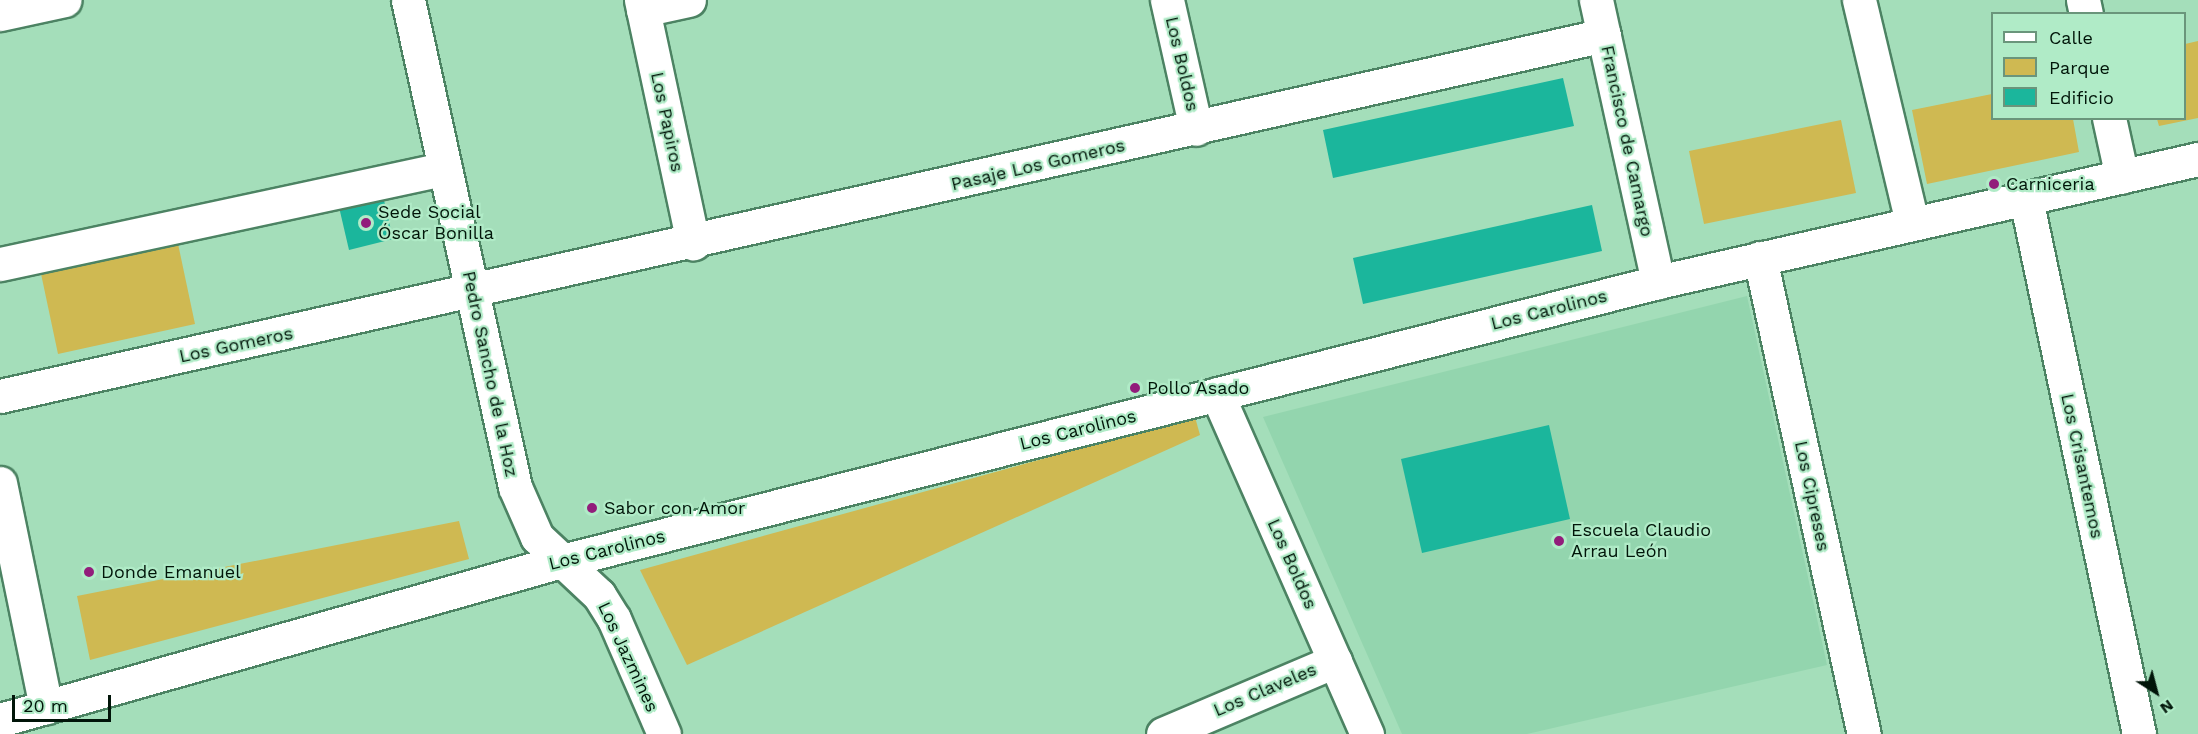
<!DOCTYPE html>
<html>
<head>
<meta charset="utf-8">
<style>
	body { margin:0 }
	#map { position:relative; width:2198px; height:734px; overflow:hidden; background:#a4deba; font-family:"Work Sans",sans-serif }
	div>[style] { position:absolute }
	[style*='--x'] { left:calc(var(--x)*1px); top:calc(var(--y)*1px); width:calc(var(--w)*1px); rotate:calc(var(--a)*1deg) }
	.built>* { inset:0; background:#93d5ae }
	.green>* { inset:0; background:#cfb952 }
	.building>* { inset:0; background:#1bb69c }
	.roads { filter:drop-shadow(2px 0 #4c8363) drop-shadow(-2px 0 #4c8363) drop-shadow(0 2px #4c8363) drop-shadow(0 -2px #4c8363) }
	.minor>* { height:33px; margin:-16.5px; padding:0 16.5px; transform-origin:16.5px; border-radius:16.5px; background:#fff }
	.dots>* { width:16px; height:16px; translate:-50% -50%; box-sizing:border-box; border:3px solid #b0ebc7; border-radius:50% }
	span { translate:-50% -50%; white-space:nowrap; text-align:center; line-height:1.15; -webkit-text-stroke:4.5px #b0ebc7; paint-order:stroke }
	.street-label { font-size:18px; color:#011509 }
	.poi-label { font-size:18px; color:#011509 }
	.left { translate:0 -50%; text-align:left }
	.legend { position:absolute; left:1991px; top:12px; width:195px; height:108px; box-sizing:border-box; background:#b0ebc7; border:2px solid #6a957b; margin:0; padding:8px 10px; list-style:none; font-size:18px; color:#011509 }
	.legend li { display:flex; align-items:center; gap:12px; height:30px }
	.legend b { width:30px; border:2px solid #6a957b }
	.north { position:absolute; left:2126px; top:662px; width:60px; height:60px; -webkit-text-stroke:4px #b0ebc7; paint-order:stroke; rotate:144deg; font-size:16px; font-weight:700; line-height:24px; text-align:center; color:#011509 }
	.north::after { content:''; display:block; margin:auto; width:21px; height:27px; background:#011509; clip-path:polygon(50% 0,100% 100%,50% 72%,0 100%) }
	.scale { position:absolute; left:12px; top:695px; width:99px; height:27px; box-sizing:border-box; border:3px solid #011509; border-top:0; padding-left:8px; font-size:18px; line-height:21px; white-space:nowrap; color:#011509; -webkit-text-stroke:4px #b0ebc7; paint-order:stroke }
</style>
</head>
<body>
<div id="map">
	<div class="built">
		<i style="clip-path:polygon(1747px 296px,1827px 665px,1527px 734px,1402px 734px,1263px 417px)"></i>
	</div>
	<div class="green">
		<i style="clip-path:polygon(2198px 41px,2198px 118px,2159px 126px,2157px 119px,2184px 118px,2185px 44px)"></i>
		<i style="clip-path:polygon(1992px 94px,1992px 118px,2073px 119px,2079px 152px,1927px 184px,1912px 110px)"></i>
		<i style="clip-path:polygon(1841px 120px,1856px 193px,1704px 224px,1689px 151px)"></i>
		<i style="clip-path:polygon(177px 239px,195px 324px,58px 354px,40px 269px)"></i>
		<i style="clip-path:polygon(1195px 417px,1200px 435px,687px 665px,640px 570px)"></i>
		<i style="clip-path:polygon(459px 521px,469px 559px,90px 660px,77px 596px)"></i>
	</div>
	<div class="building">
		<i style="clip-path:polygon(1563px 78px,1574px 126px,1333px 178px,1323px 130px)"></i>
		<i style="clip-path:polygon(383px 196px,393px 239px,349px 250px,339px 207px)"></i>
		<i style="clip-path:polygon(1592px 205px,1602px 251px,1363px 304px,1353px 258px)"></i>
		<i style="clip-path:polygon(1549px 425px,1570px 519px,1422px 553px,1401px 459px)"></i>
	</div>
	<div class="roads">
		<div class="minor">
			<i style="--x:408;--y:0;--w:499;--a:77.6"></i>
			<i style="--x:515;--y:487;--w:55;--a:66.3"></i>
			<i style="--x:537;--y:537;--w:85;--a:43.1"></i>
			<i style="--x:599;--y:595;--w:28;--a:58"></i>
			<i style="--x:614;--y:619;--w:125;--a:66.5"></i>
			<i style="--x:641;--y:0;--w:249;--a:77.9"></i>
			<i style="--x:1167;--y:0;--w:132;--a:77.3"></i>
			<i style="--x:1596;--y:0;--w:289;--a:77.6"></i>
			<i style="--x:1859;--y:0;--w:228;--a:76.6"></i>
			<i style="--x:2083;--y:0;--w:14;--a:78"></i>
			<i style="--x:643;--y:10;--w:47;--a:-12.3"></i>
			<i style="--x:0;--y:14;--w:66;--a:-12.2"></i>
			<i style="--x:2109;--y:118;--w:60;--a:77.6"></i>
			<i style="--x:2026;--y:199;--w:547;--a:78.07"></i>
			<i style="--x:1760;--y:258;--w:487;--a:77.7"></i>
			<i style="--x:0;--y:264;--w:455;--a:-12.1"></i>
			<i style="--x:1217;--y:394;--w:372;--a:66.2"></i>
			<i style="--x:0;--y:396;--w:1644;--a:-12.68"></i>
			<i style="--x:0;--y:483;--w:229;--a:78.4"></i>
			<i style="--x:0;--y:720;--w:580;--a:-15.81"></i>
			<i style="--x:558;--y:562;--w:1135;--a:-14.28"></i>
			<i style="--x:1658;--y:282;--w:554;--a:-12.83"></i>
			<i style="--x:1163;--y:734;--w:187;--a:-23"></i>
		</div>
	</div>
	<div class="dots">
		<i style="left:1994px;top:184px;background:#921d7b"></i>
		<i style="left:366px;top:223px;background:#921d7b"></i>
		<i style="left:1135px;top:388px;background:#921d7b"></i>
		<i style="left:592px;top:508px;background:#921d7b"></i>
		<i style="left:1559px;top:541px;background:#921d7b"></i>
		<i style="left:89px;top:572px;background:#921d7b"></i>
	</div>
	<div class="street-label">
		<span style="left:1182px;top:64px;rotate:77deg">Los Boldos</span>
		<span style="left:667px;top:122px;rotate:78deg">Los Papiros</span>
		<span style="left:1627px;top:141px;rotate:78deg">Francisco de Camargo</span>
		<span style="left:1038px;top:165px;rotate:-13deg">Pasaje Los Gomeros</span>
		<span style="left:1549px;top:310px;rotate:-14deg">Los Carolinos</span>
		<span style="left:236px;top:345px;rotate:-12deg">Los Gomeros</span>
		<span style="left:490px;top:374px;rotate:78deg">Pedro Sancho de la Hoz</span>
		<span style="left:1078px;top:430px;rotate:-14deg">Los Carolinos</span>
		<span style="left:2082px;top:466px;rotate:78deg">Los Crisantemos</span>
		<span style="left:1812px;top:496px;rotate:78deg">Los Cipreses</span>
		<span style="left:607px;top:550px;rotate:-14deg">Los Carolinos</span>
		<span style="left:1292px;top:564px;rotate:66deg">Los Boldos</span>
		<span style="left:628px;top:657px;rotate:65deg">Los Jazmines</span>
		<span style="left:1265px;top:690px;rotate:-23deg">Los Claveles</span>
	</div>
	<div class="poi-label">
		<span class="left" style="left:2006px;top:184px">Carniceria</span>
		<span class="left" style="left:378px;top:223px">Sede Social<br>Óscar Bonilla</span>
		<span class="left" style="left:1147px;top:388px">Pollo Asado</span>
		<span class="left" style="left:604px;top:508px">Sabor con Amor</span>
		<span class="left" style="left:1571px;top:541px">Escuela Claudio<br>Arrau León</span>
		<span class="left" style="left:101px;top:572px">Donde Emanuel</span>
	</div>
	<ul class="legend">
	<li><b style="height:8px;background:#fff"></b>Calle</li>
	<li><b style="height:16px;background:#cfb952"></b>Parque</li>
	<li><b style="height:16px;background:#1bb69c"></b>Edificio</li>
	</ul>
	<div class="north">N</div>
	<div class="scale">20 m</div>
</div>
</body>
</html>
